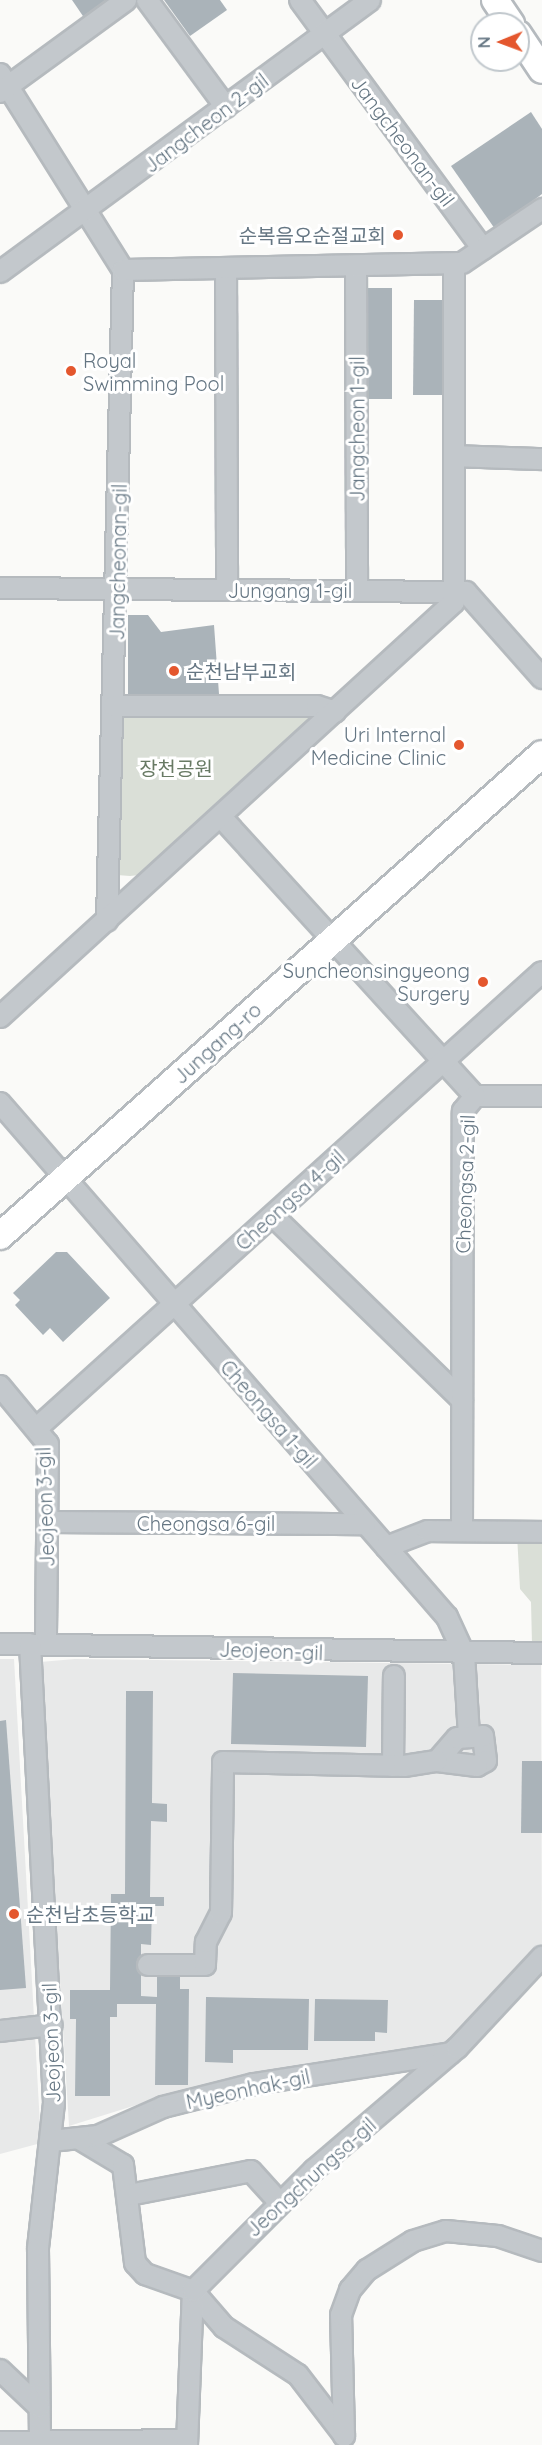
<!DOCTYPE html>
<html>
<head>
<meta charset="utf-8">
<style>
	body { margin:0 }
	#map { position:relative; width:542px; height:2445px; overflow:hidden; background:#fafaf8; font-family:Quicksand,"Noto Sans KR",sans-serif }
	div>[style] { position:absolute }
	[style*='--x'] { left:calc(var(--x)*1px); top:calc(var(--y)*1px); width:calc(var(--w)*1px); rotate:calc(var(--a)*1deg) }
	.built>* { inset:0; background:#e8e9e9 }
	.green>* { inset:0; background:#dadfd7 }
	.building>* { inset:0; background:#aab3b9 }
	.roads { filter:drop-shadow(2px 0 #b5babe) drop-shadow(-2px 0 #b5babe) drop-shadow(0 2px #b5babe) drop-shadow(0 -2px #b5babe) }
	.minor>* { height:20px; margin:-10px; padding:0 10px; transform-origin:10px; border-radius:10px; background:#c3c8cc }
	.major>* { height:26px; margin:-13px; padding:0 13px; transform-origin:13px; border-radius:13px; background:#fff }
	.dots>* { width:16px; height:16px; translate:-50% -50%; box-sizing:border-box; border:3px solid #fff; border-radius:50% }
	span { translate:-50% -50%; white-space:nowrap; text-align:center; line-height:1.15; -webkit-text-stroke:6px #fff; paint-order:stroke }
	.street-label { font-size:20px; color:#657683 }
	.poi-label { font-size:20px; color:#657683 }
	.right { translate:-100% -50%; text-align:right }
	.left { translate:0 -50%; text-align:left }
	.park-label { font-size:20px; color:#687a64 }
	.north { position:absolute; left:470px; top:12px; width:60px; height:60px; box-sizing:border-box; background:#fff; border:2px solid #c1c8cd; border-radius:50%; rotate:269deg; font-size:16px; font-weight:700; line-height:24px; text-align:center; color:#657683 }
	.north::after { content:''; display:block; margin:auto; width:21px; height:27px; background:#e4572e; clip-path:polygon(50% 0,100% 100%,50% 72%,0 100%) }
</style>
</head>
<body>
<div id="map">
	<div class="built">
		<i style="clip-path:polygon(0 1659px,14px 1659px,41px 2143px,0 2154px)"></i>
		<i style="clip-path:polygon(75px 1659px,541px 1665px,542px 1944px,444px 2045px,175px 2093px,69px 2126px,40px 1662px)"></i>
	</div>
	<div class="green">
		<i style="clip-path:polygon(118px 710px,309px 713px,312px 717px,149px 874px,130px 876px,117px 875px)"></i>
		<i style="clip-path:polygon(517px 1535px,542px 1536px,542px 1644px,532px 1644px,531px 1602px,520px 1589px)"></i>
	</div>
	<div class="building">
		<i style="clip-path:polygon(72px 0,112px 0,85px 19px)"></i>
		<i style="clip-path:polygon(164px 0,220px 0,227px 10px,190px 36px)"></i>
		<i style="clip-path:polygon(531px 112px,542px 129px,542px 194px,495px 229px,451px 166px)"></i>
		<i style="clip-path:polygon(364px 288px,392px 288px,392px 399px,364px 399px)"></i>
		<i style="clip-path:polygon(414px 300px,442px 300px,442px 395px,413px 395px)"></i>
		<i style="clip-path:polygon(128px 615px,148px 615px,161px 632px,214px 625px,219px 694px,128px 694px)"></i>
		<i style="clip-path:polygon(56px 1252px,67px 1252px,110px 1298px,63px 1342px,50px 1328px,43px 1335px,15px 1305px,20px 1300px,13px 1293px)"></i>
		<i style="clip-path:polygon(233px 1673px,368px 1676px,366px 1747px,231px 1744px)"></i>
		<i style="clip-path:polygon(126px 1691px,153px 1691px,152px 1803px,167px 1804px,167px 1822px,151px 1821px,150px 1897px,164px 1897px,164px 1906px,152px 1906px,151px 1945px,141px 1944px,141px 1996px,157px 1997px,157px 1975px,180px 1975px,180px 1989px,189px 1989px,188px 2085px,155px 2085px,156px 2004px,117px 2004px,117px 2017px,110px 2017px,110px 2096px,75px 2096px,76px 2019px,70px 2019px,70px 1990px,110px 1990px,111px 1894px,125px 1894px)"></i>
		<i style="clip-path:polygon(6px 1720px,26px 1988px,0 1990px,0 1721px)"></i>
		<i style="clip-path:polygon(522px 1761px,542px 1761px,542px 1833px,521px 1833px)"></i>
		<i style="clip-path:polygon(206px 1997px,309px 1999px,308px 2050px,233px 2050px,233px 2063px,205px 2062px)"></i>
		<i style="clip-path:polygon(315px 1999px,388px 2000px,387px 2033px,375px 2032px,375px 2041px,314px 2041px)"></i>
	</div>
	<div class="roads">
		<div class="minor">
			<i style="--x:147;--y:0;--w:133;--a:53.6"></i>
			<i style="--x:300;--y:0;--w:309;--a:53.7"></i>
			<i style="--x:0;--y:74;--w:231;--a:57.9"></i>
			<i style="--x:123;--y:270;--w:651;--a:91.41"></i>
			<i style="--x:0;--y:92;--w:156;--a:-36.1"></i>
			<i style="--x:356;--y:267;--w:324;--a:89.8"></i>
			<i style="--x:226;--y:268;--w:322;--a:89.8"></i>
			<i style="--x:123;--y:270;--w:339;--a:-1.2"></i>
			<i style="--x:462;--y:263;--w:97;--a:-34"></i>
			<i style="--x:0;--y:272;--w:459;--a:-36.3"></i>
			<i style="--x:455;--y:456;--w:87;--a:2"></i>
			<i style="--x:0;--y:588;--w:466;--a:0.5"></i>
			<i style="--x:466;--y:592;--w:115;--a:48.5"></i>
			<i style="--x:114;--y:706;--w:203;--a:0"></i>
			<i style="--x:317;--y:706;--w:19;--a:18"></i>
			<i style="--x:221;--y:817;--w:377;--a:47.7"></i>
			<i style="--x:0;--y:1017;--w:615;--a:-42.43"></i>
			<i style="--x:454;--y:602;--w:338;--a:-90"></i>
			<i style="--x:475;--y:1096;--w:67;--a:0"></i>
			<i style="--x:0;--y:1103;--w:681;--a:48.99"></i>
			<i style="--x:447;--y:1617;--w:41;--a:65.3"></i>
			<i style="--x:464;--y:1654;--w:81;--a:86.5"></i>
			<i style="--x:273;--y:1216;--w:264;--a:44.2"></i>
			<i style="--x:0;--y:1386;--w:75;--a:50.4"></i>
			<i style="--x:48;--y:1444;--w:200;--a:90.6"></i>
			<i style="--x:37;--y:1428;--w:680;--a:-42.08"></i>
			<i style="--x:48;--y:1522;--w:317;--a:0.4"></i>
			<i style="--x:462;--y:1530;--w:419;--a:-89.9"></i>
			<i style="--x:463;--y:1111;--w:19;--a:-51"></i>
			<i style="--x:386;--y:1547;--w:45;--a:-20.9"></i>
			<i style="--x:428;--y:1531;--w:114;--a:0.5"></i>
			<i style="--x:0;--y:1644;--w:542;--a:0.95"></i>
			<i style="--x:30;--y:1644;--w:460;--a:87"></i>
			<i style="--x:54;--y:2103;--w:147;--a:96.3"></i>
			<i style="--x:38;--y:2249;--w:196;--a:89.4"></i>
			<i style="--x:483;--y:1736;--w:25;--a:83"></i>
			<i style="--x:486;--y:1761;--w:10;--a:151"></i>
			<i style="--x:477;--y:1766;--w:40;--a:-172.9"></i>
			<i style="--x:437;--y:1761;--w:30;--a:-49"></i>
			<i style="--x:457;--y:1738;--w:26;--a:-4"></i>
			<i style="--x:393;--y:1766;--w:90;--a:-89.4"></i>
			<i style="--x:148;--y:1965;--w:57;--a:0"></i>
			<i style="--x:205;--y:1965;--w:23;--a:-88"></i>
			<i style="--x:206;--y:1942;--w:33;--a:-63"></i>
			<i style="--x:221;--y:1913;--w:151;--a:-89.2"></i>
			<i style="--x:223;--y:1762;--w:181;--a:1.3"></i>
			<i style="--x:404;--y:1766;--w:33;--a:-9"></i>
			<i style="--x:0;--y:2031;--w:52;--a:-6.6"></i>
			<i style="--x:81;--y:2140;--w:49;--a:30.8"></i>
			<i style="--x:123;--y:2165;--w:99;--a:83"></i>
			<i style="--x:135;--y:2263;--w:15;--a:48"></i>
			<i style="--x:145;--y:2274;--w:51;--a:19.5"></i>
			<i style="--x:193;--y:2291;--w:48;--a:49.3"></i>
			<i style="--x:224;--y:2327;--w:88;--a:33"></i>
			<i style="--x:298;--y:2375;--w:76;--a:52.5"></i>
			<i style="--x:51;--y:2141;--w:47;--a:-6.1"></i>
			<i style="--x:98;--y:2136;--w:71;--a:-24"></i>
			<i style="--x:163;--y:2107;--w:94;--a:-14.2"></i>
			<i style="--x:254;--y:2084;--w:199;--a:-8.9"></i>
			<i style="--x:129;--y:2195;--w:124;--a:-11.1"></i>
			<i style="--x:251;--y:2171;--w:43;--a:47.8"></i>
			<i style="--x:0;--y:2370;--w:54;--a:43.5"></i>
			<i style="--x:344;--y:2436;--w:121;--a:-91.4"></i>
			<i style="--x:341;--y:2315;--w:27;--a:-70"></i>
			<i style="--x:350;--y:2290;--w:26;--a:-50"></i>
			<i style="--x:367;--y:2270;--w:54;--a:-32.2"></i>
			<i style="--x:413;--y:2241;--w:34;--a:-17"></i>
			<i style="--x:446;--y:2231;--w:52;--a:5.5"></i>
			<i style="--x:498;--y:2236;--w:46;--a:18.8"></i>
			<i style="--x:0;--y:2442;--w:187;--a:-0.6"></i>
			<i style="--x:187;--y:2445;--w:154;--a:-87.8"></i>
			<i style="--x:193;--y:2291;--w:171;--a:-45"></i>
			<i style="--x:314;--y:2170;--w:188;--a:-40.5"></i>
			<i style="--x:457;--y:2048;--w:125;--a:-47"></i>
		</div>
		<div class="major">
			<i style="--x:495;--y:0;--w:29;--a:56"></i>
			<i style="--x:518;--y:34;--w:43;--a:56.3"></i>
			<i style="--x:0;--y:1236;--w:725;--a:-41.65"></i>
		</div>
	</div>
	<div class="dots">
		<i style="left:398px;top:235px;background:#e4572e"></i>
		<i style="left:71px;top:371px;background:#e4572e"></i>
		<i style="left:174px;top:671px;background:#e4572e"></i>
		<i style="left:459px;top:745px;background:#e4572e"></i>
		<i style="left:483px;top:982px;background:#e4572e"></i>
		<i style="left:14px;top:1914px;background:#e4572e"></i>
	</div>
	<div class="street-label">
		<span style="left:206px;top:123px;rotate:-37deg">Jangcheon 2-gil</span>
		<span style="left:403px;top:141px;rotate:53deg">Jangcheonan-gil</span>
		<span style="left:357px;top:429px;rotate:-90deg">Jangcheon 1-gil</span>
		<span style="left:118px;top:562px;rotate:-89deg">Jangcheonan-gil</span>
		<span style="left:290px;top:590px">Jungang 1-gil</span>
		<span style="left:217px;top:1043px;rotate:-42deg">Jungang-ro</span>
		<span style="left:465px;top:1184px;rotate:-88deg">Cheongsa 2-gil</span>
		<span style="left:290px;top:1200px;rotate:-42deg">Cheongsa 4-gil</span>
		<span style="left:269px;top:1414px;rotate:49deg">Cheongsa 1-gil</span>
		<span style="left:45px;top:1507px;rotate:-92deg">Jeojeon 3-gil</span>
		<span style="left:206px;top:1523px">Cheongsa 6-gil</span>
		<span style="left:271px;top:1651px;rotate:2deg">Jeojeon-gil</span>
		<span style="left:51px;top:2043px;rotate:-92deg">Jeojeon 3-gil</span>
		<span style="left:248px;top:2089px;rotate:-12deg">Myeonhak-gil</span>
		<span style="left:311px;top:2177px;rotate:-42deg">Jeongchungsa-gil</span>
	</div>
	<div class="poi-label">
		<span class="right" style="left:386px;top:235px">순복음오순절교회</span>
		<span class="left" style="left:83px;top:372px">Royal<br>Swimming Pool</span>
		<span class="left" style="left:186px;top:671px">순천남부교회</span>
		<span class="right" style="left:446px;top:746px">Uri Internal<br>Medicine Clinic</span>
		<span class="right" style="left:470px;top:982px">Suncheonsingyeong<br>Surgery</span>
		<span class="left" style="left:26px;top:1914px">순천남초등학교</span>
	</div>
	<div class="park-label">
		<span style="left:176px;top:768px">장천공원</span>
	</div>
	<div class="north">N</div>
</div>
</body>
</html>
